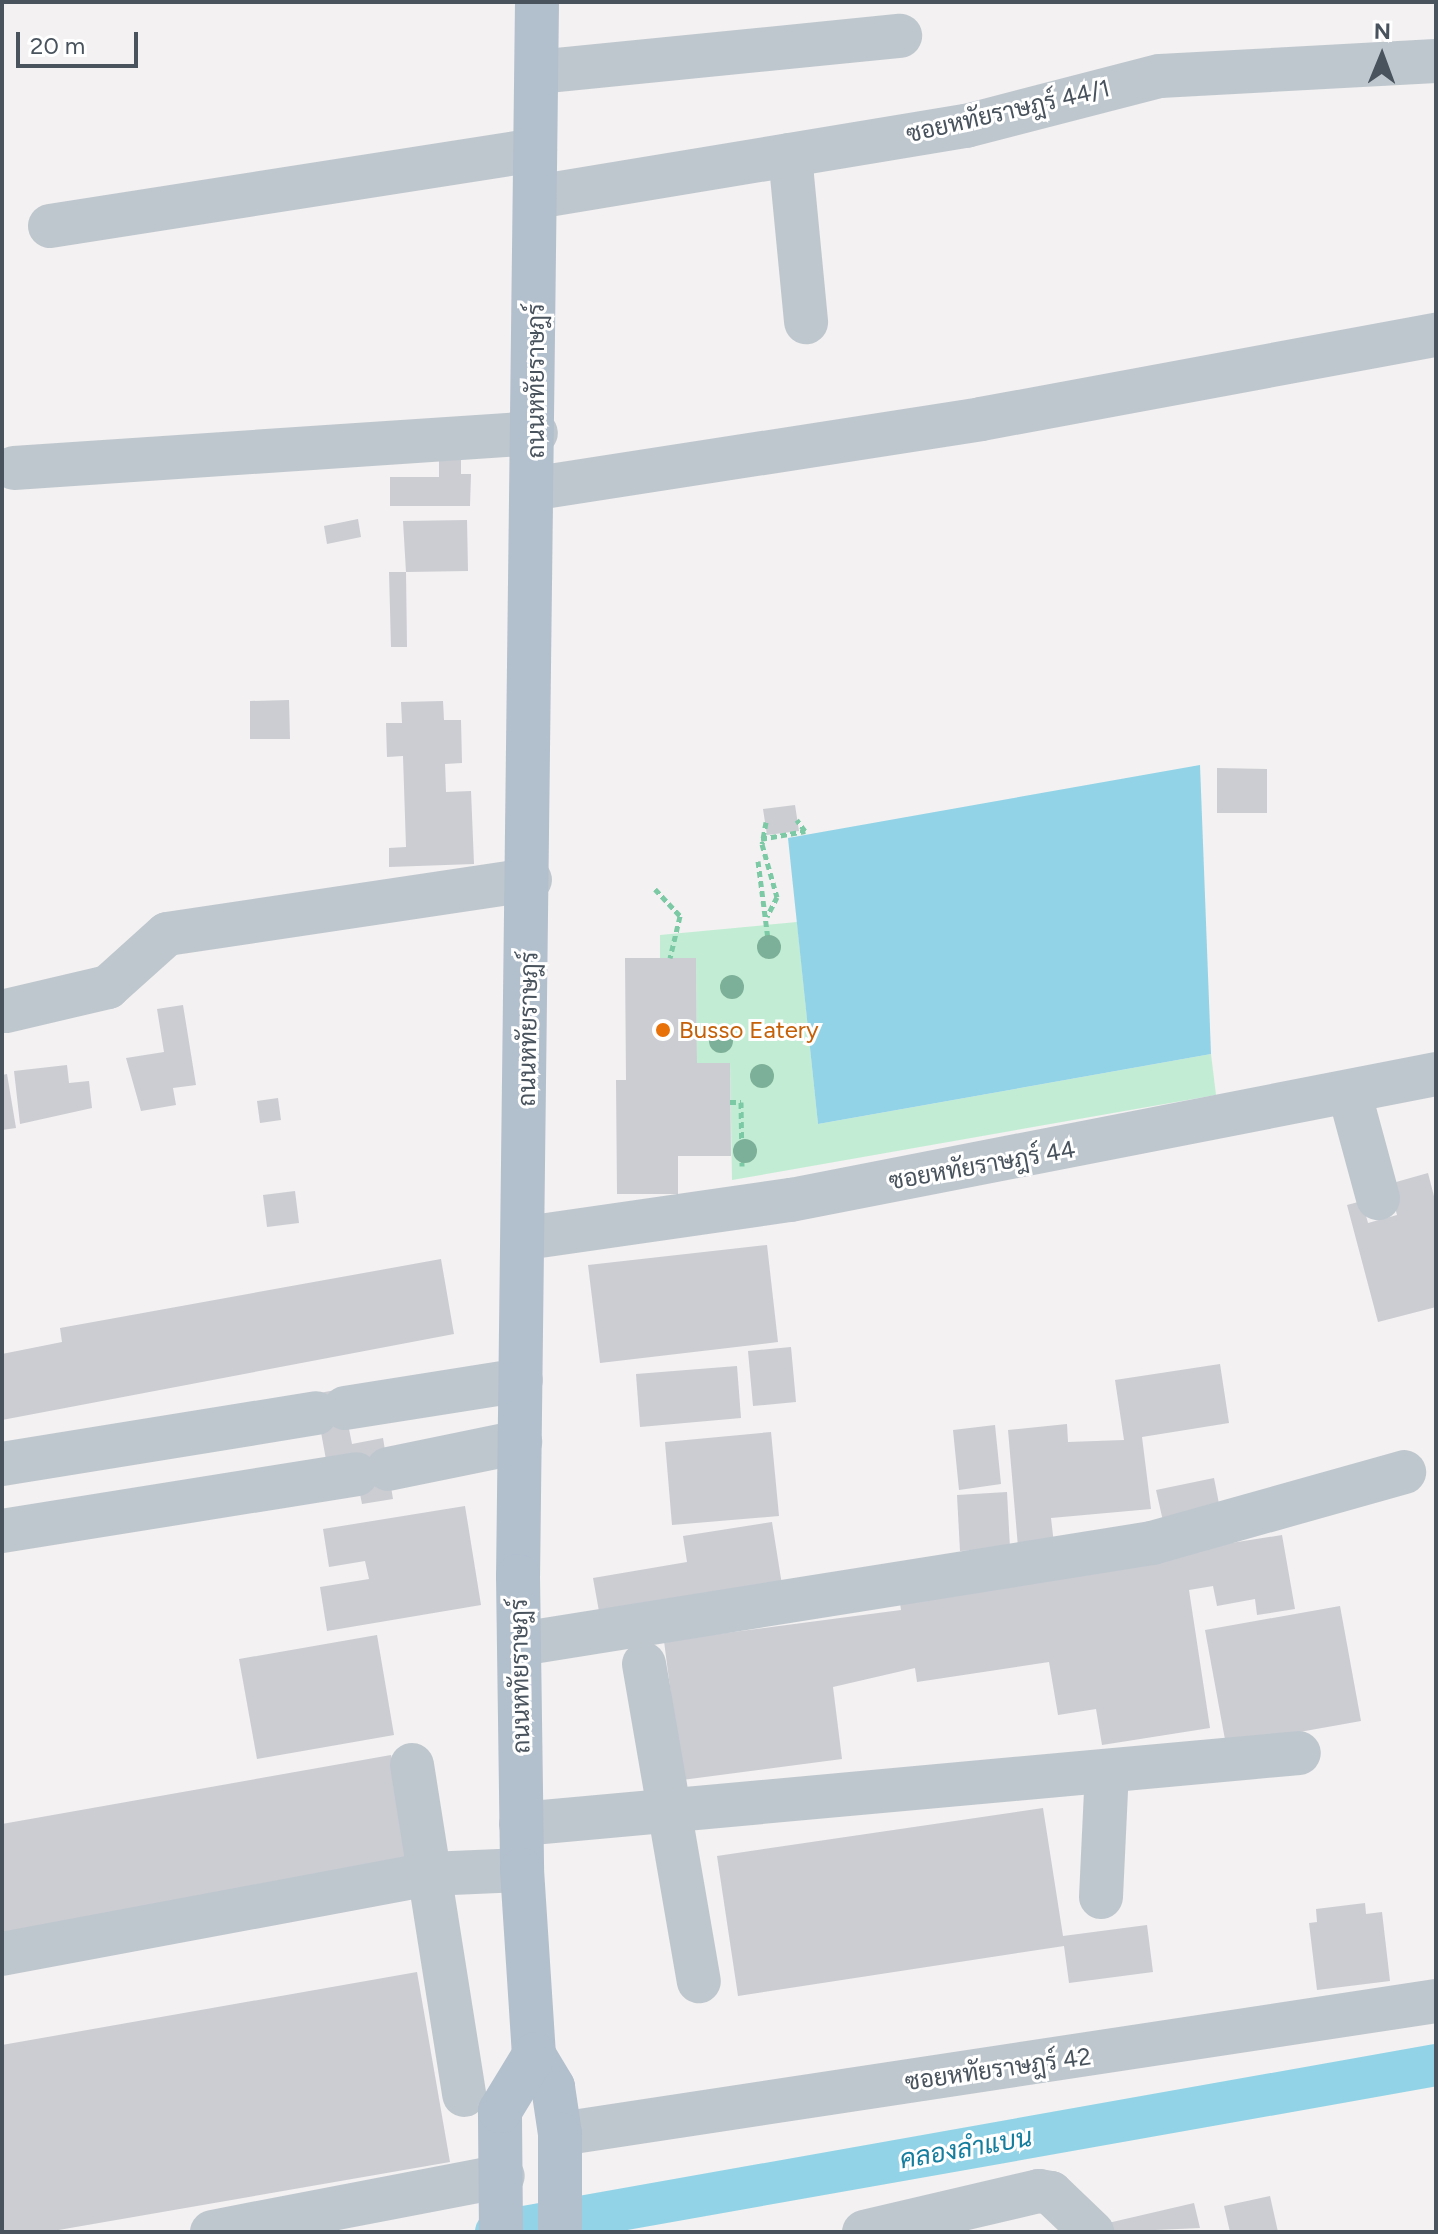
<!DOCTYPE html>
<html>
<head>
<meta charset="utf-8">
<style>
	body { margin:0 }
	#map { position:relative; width:1438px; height:2234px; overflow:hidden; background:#f3f1f1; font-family:Figtree,Sarabun,sans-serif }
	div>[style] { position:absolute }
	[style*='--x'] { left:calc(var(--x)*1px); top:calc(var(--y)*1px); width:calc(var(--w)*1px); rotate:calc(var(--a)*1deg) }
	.green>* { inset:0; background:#c2edd4 }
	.water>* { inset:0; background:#92d3e7 }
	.canal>* { height:42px; margin:-21px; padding:0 21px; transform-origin:21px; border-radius:21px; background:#92d3e7 }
	.building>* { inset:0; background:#cbcdd3 }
	.path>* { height:5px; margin-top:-2.5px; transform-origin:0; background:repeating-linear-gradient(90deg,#7cc9a5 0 6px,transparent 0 10px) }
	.minor>* { height:44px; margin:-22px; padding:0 22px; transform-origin:22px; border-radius:22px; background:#bfc7ce }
	.major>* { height:44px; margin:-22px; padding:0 22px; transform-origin:22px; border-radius:22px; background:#b2bfcd }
	.trees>* { width:24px; height:24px; margin:-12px; border-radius:50%; background:#7db098 }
	.dots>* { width:22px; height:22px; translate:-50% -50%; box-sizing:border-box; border:4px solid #fff; border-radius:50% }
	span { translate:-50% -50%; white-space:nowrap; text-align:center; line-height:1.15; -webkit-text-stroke:6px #fff; paint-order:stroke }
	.street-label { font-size:24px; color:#49535d }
	.food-label { font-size:24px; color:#c56008 }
	.left { translate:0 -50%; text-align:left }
	.water-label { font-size:26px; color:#157d9e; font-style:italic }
	.frame { position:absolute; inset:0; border:4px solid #49535d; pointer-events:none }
	.north { position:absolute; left:1342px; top:16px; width:80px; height:80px; -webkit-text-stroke:6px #fff; paint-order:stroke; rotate:1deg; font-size:22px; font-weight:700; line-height:32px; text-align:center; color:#49535d }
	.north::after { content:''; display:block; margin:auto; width:28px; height:36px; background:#49535d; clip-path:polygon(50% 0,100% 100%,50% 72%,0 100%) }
	.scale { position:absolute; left:16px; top:32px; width:122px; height:36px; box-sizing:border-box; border:4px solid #49535d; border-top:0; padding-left:10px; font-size:24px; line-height:28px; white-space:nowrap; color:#49535d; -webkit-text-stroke:6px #fff; paint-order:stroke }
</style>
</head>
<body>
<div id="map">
	<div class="green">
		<i style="clip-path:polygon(797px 922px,818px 1124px,1211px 1054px,1216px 1095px,732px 1180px,730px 1063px,697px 1063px,696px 959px,660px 958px,660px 935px)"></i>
	</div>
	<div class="water">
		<i style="clip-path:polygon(1200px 765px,1211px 1054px,818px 1124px,788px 838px)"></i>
	</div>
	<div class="canal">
		<i style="--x:496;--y:2232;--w:955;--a:-10.07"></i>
	</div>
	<div class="building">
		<i style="clip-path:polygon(439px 460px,461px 460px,461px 474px,471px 474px,470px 506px,390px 506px,390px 477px,439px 477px)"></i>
		<i style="clip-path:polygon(358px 519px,361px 537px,327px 544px,324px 526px)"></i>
		<i style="clip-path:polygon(467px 520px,468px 571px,406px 572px,403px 521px)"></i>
		<i style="clip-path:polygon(389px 572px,406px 572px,407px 647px,391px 647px)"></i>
		<i style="clip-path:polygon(289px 700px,290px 739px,250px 739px,250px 701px)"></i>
		<i style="clip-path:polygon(443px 701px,444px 720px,461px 720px,462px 763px,445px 764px,446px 792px,471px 791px,474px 864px,389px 867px,389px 848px,406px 847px,403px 756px,387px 757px,386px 723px,402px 723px,401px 702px)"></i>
		<i style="clip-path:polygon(1217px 768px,1267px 769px,1267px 813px,1217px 813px)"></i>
		<i style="clip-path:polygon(795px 805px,799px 831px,767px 835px,763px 809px)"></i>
		<i style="clip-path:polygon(625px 958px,696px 958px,697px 1063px,730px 1063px,731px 1156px,678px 1156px,678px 1194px,617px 1194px,616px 1080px,626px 1080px)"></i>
		<i style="clip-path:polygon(183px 1005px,196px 1085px,173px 1088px,176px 1105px,141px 1111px,126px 1058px,164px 1052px,157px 1009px)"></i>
		<i style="clip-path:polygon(67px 1065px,69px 1083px,89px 1081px,92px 1108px,20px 1124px,14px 1071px)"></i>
		<i style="clip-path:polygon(7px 1074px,16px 1128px,2px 1130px,2px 1075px)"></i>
		<i style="clip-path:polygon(278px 1098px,281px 1120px,260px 1123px,257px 1101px)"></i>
		<i style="clip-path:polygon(1428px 1173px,1436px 1204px,1436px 1307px,1378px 1322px,1347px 1205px,1362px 1201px,1368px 1223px,1397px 1215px,1389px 1184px)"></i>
		<i style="clip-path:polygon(295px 1191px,299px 1223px,267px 1227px,263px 1195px)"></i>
		<i style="clip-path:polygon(767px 1245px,778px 1342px,600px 1363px,588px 1265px)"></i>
		<i style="clip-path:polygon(441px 1259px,454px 1334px,2px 1420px,2px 1354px,62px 1342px,60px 1328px)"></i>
		<i style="clip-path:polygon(791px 1347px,796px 1402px,753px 1406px,748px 1351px)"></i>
		<i style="clip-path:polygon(1220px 1364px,1229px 1423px,1142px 1437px,1151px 1509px,1051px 1518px,1054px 1544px,1018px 1547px,1008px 1430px,1067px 1424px,1068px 1442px,1124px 1440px,1115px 1380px)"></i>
		<i style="clip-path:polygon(737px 1366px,741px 1418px,640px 1427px,636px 1374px)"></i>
		<i style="clip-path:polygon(341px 1389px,352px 1444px,383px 1438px,393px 1499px,362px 1504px,356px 1474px,327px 1465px,314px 1394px)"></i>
		<i style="clip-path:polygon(995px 1425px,1001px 1484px,959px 1490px,953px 1430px)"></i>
		<i style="clip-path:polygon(771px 1432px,779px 1516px,672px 1525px,665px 1442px)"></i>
		<i style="clip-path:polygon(1214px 1478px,1220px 1509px,1163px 1521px,1156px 1490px)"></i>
		<i style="clip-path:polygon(1007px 1492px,1010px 1548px,960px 1551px,957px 1495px)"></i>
		<i style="clip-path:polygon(465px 1506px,481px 1605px,327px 1631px,320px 1587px,369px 1579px,365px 1561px,329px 1567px,323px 1529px)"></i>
		<i style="clip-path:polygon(772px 1522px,782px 1585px,600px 1617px,593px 1578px,687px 1562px,683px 1536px)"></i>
		<i style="clip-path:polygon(1282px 1535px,1295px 1609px,1257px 1615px,1255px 1599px,1217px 1606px,1213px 1586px,1189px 1590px,1210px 1728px,1102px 1745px,1096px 1709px,1058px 1715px,1049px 1662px,917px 1682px,915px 1668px,833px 1687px,842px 1759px,682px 1780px,664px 1641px,901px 1610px,899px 1596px)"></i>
		<i style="clip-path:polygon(1340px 1606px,1361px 1721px,1226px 1745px,1205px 1630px)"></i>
		<i style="clip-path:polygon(377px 1635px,394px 1735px,257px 1759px,239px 1659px)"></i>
		<i style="clip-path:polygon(391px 1755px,411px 1862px,2px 1934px,2px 1824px)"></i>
		<i style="clip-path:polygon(1043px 1808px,1063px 1936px,1147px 1925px,1153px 1972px,1069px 1983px,1064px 1946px,738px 1996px,717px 1856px)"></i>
		<i style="clip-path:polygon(1365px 1903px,1366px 1914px,1382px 1912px,1390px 1981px,1317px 1990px,1309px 1923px,1317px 1922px,1316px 1909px)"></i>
		<i style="clip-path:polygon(417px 1972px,450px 2162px,47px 2232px,2px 2232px,2px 2045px)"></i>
		<i style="clip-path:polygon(1270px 2196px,1278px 2232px,1230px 2232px,1224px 2206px)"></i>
		<i style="clip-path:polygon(1194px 2203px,1200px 2228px,1110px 2232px,1108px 2223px)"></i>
	</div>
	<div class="path">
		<i style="--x:766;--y:822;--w:22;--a:100"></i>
		<i style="--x:762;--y:844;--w:55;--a:74.2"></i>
		<i style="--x:777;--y:897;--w:22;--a:117"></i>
		<i style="--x:761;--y:839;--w:45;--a:-10.3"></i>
		<i style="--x:805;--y:831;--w:14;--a:-126"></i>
		<i style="--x:758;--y:861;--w:87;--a:82.7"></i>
		<i style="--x:655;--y:889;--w:37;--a:47"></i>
		<i style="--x:680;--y:916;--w:43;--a:103.4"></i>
		<i style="--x:730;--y:1102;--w:11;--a:0"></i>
		<i style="--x:741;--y:1102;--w:64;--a:89.1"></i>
	</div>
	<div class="minor">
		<i style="--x:537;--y:72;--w:365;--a:-5.7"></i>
		<i style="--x:790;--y:155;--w:168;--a:84.5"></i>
		<i style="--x:536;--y:197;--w:436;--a:-9.4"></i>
		<i style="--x:966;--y:126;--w:200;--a:-14.5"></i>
		<i style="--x:1160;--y:76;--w:276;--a:-3.1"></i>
		<i style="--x:50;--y:226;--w:491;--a:-8.9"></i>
		<i style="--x:14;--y:468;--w:523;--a:-3.84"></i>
		<i style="--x:537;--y:488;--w:449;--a:-8.8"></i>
		<i style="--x:981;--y:419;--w:463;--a:-10.5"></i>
		<i style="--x:6;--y:1011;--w:105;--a:-13.2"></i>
		<i style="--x:108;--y:987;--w:79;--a:-41.9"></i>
		<i style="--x:167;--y:934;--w:367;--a:-8.5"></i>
		<i style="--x:1350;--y:1095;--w:107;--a:74.8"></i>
		<i style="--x:526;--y:1238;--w:268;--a:-8.2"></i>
		<i style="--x:791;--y:1200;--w:657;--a:-11.05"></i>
		<i style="--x:345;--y:1408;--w:178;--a:-9"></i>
		<i style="--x:2;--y:1464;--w:318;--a:-9.2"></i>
		<i style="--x:388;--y:1469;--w:135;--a:-11.6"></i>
		<i style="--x:2;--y:1531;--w:359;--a:-9.1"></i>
		<i style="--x:520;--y:1644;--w:640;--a:-9.08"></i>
		<i style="--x:1152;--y:1543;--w:262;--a:-15.7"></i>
		<i style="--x:644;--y:1664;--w:322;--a:80.2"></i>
		<i style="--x:412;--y:1765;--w:334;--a:81"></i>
		<i style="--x:521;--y:1824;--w:781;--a:-5.21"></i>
		<i style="--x:1101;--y:1897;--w:126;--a:-87.3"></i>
		<i style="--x:2;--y:1954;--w:434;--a:-10.6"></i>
		<i style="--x:429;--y:1874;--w:93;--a:-2.5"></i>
		<i style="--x:560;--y:2134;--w:886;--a:-8.63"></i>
		<i style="--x:212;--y:2232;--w:296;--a:-10.9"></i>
		<i style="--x:864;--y:2232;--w:180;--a:-13.2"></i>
		<i style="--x:1039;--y:2191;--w:12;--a:9"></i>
		<i style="--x:1051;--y:2193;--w:57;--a:43.6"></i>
	</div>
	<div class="major">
		<i style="--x:537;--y:2;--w:1574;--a:90.69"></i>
		<i style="--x:518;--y:1576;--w:294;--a:89.2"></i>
		<i style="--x:522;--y:1870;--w:185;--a:86.3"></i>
		<i style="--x:534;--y:2055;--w:37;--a:59"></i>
		<i style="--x:553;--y:2087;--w:48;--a:81.5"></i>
		<i style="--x:560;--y:2134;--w:98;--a:90"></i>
		<i style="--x:501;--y:2232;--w:121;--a:-90.5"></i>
		<i style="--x:500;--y:2111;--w:66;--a:-58.7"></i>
	</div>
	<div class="trees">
		<i style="left:769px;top:947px"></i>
		<i style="left:732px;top:987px"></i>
		<i style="left:721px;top:1041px"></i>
		<i style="left:762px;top:1076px"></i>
		<i style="left:745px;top:1151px"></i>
	</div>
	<div class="dots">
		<i style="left:663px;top:1030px;background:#e8710a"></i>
	</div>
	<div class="street-label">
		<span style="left:1008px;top:111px;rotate:-13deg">ซอยหทัยราษฎร์ 44/1</span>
		<span style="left:536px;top:381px;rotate:-90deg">ถนนหทัยราษฎร์</span>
		<span style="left:528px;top:1029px;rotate:-89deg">ถนนหทัยราษฎร์</span>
		<span style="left:982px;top:1165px;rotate:-10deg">ซอยหทัยราษฎร์ 44</span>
		<span style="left:520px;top:1676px;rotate:-91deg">ถนนหทัยราษฎร์</span>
		<span style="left:998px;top:2069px;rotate:-8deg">ซอยหทัยราษฎร์ 42</span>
	</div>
	<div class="food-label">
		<span class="left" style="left:679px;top:1030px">Busso Eatery</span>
	</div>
	<div class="water-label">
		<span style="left:966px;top:2149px;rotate:-10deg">คลองลำแบน</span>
	</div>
	<div class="frame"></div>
	<div class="north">N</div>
	<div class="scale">20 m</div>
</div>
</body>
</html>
